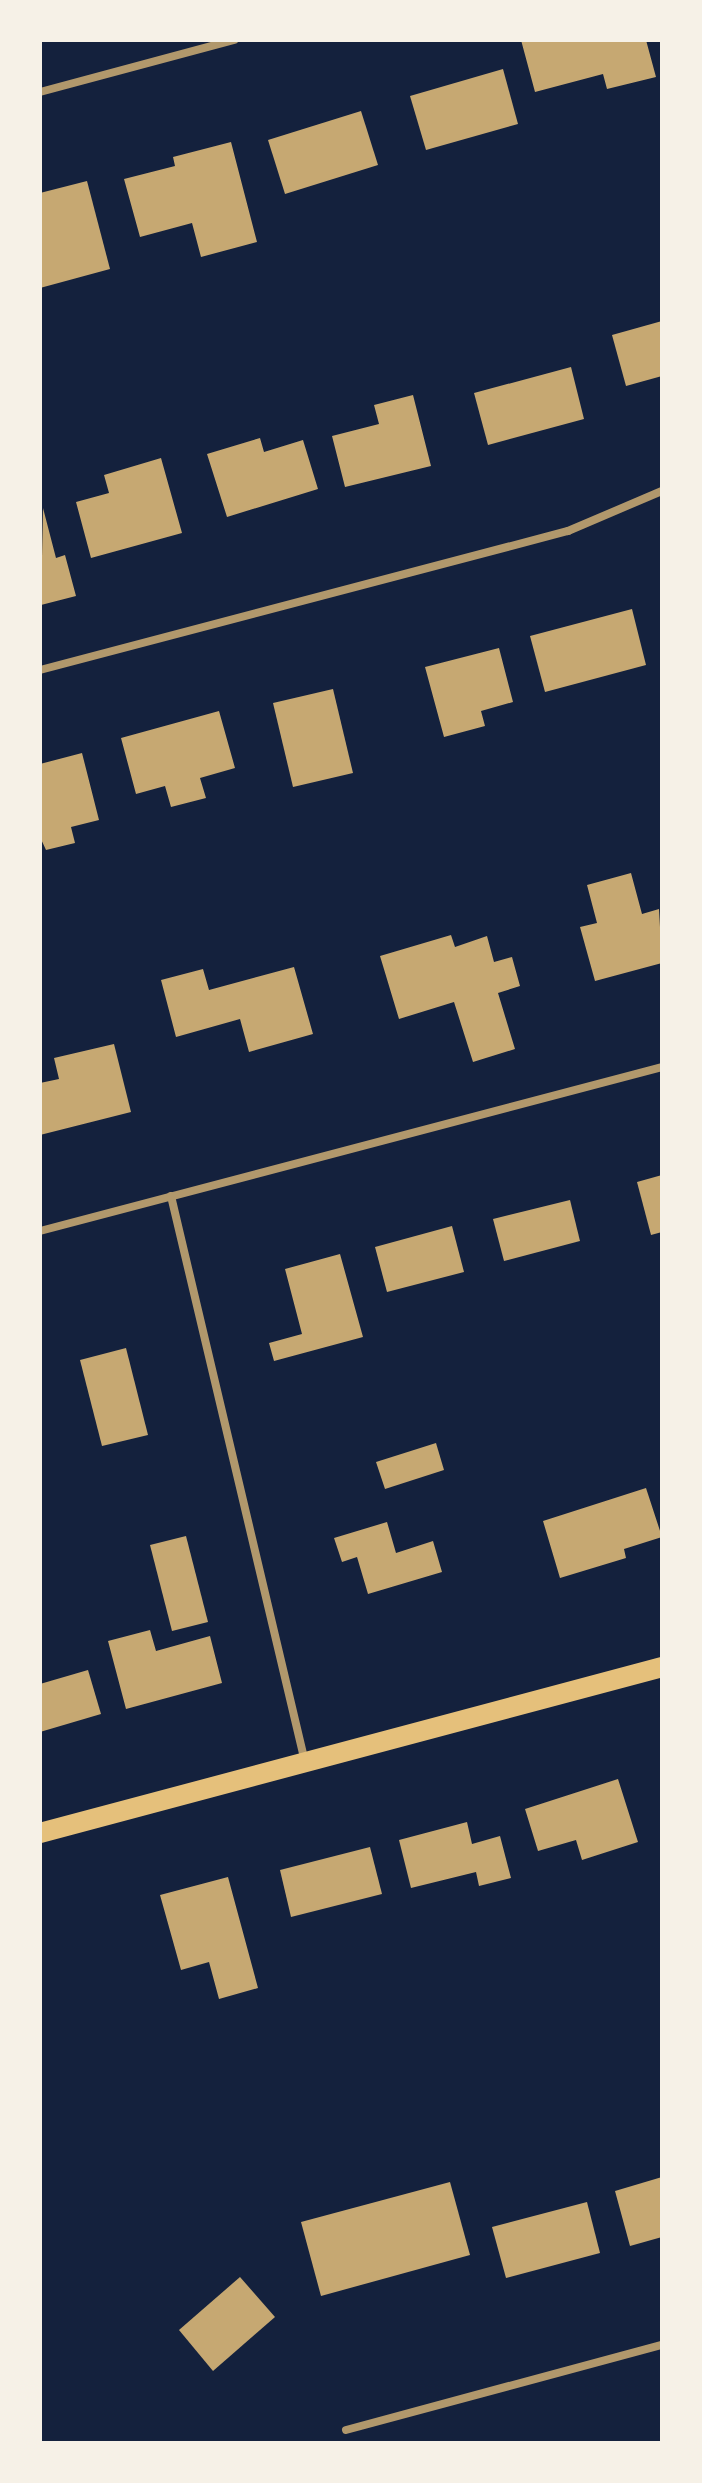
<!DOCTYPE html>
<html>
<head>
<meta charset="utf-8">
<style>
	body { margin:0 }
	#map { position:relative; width:702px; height:2483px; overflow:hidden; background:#14213d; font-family:"Fira Sans Condensed",sans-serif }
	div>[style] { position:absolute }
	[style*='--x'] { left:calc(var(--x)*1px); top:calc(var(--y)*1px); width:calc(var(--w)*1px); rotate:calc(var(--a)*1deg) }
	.building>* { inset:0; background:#c6a872 }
	.minor>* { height:8px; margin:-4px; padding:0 4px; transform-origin:4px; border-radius:4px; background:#b1986c }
	.primary>* { height:20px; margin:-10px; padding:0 10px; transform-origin:10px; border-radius:10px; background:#e5c07b }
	span { translate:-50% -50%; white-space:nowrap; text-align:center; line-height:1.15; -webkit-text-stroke:7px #f6f1e7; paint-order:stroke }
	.frame { position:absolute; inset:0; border:42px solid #f6f1e7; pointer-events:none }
</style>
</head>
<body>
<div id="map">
	<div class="building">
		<i style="clip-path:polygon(521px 40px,646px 40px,656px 77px,607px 89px,603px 74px,535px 92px)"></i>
		<i style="clip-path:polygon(503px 69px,518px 124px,426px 150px,410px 96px)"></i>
		<i style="clip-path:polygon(361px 111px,378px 165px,285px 194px,268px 140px)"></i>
		<i style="clip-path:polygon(231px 142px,257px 242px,201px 257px,192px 223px,140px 237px,124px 179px,175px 166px,173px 157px)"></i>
		<i style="clip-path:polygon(87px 181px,110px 269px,40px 288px,40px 193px)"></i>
		<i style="clip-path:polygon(662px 321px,662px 376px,626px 386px,612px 335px)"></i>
		<i style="clip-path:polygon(571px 367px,584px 419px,488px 445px,474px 393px)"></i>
		<i style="clip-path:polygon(413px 395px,431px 466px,345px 487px,332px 436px,379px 424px,374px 405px)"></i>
		<i style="clip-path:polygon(260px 438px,264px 452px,303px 440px,318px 489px,227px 517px,207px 454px)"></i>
		<i style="clip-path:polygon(161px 458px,182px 533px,91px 558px,76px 502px,109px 493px,104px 475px)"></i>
		<i style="clip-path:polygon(43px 508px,56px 558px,65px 555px,76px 596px,41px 605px)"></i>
		<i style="clip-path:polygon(632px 609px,646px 665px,545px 692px,530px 636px)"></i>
		<i style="clip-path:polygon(499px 648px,513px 702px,481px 711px,485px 726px,444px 737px,425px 667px)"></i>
		<i style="clip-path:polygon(333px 689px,353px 773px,293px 787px,273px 703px)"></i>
		<i style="clip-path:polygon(219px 711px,235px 768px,200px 778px,206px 798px,171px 807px,165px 786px,136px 794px,121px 738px)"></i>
		<i style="clip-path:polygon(82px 753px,99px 820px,71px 827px,75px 843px,46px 850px,40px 837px,40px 764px)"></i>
		<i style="clip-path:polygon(631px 873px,642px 914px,659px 909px,662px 963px,595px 981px,580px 927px,597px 923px,587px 885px)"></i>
		<i style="clip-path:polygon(451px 935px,455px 947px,487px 936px,494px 962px,512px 957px,520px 986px,498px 993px,515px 1049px,473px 1062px,454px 1002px,399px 1019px,380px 956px)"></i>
		<i style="clip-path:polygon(294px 967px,313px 1034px,249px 1052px,240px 1019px,176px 1037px,161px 980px,203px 969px,209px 990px)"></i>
		<i style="clip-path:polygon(114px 1044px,131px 1112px,40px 1135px,40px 1083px,59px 1079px,54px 1058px)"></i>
		<i style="clip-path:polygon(662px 1175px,662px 1232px,651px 1235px,637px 1182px)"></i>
		<i style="clip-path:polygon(570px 1200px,580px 1241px,504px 1261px,493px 1219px)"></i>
		<i style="clip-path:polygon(452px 1226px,464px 1272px,387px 1292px,375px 1247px)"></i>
		<i style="clip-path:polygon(340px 1254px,363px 1337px,274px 1361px,269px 1343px,302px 1334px,285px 1269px)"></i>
		<i style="clip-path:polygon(126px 1348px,148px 1435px,102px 1446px,80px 1360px)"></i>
		<i style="clip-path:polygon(436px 1443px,444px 1470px,385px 1489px,376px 1462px)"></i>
		<i style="clip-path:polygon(646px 1488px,662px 1537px,624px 1549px,626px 1558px,560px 1578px,543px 1521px)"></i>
		<i style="clip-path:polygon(387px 1522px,396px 1553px,433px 1541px,442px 1572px,368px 1594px,357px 1557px,342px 1562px,334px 1538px)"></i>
		<i style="clip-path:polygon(186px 1536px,208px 1622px,172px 1631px,150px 1545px)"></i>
		<i style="clip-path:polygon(150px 1630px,156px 1651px,210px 1636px,222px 1683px,126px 1709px,108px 1641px)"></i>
		<i style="clip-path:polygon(88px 1670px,101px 1714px,40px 1732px,40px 1684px)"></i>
		<i style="clip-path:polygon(618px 1779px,638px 1842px,582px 1860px,576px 1840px,538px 1851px,525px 1809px)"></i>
		<i style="clip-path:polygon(467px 1822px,472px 1844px,500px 1836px,511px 1878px,479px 1886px,476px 1872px,411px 1888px,399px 1840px)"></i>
		<i style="clip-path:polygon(370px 1847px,382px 1894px,291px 1917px,280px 1870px)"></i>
		<i style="clip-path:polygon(228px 1877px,258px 1988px,219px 1999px,209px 1962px,181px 1970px,160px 1895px)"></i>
		<i style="clip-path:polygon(662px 2177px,662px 2237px,630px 2246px,615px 2191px)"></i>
		<i style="clip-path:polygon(450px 2182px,470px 2255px,321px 2296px,301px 2222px)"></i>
		<i style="clip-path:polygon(587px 2202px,600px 2253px,506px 2278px,492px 2227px)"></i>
		<i style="clip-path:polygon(240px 2277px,275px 2317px,213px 2371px,179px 2330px)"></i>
	</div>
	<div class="minor">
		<i style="--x:40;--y:92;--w:201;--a:-15"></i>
		<i style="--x:40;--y:670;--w:546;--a:-14.75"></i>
		<i style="--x:568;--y:531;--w:102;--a:-23.1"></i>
		<i style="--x:171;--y:1196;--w:582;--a:76.68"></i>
		<i style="--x:40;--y:1231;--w:643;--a:-14.77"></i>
		<i style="--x:346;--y:2430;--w:327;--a:-15.1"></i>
	</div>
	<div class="primary">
		<i style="--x:40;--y:1833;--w:644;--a:-14.94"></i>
	</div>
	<div class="frame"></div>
</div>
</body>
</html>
